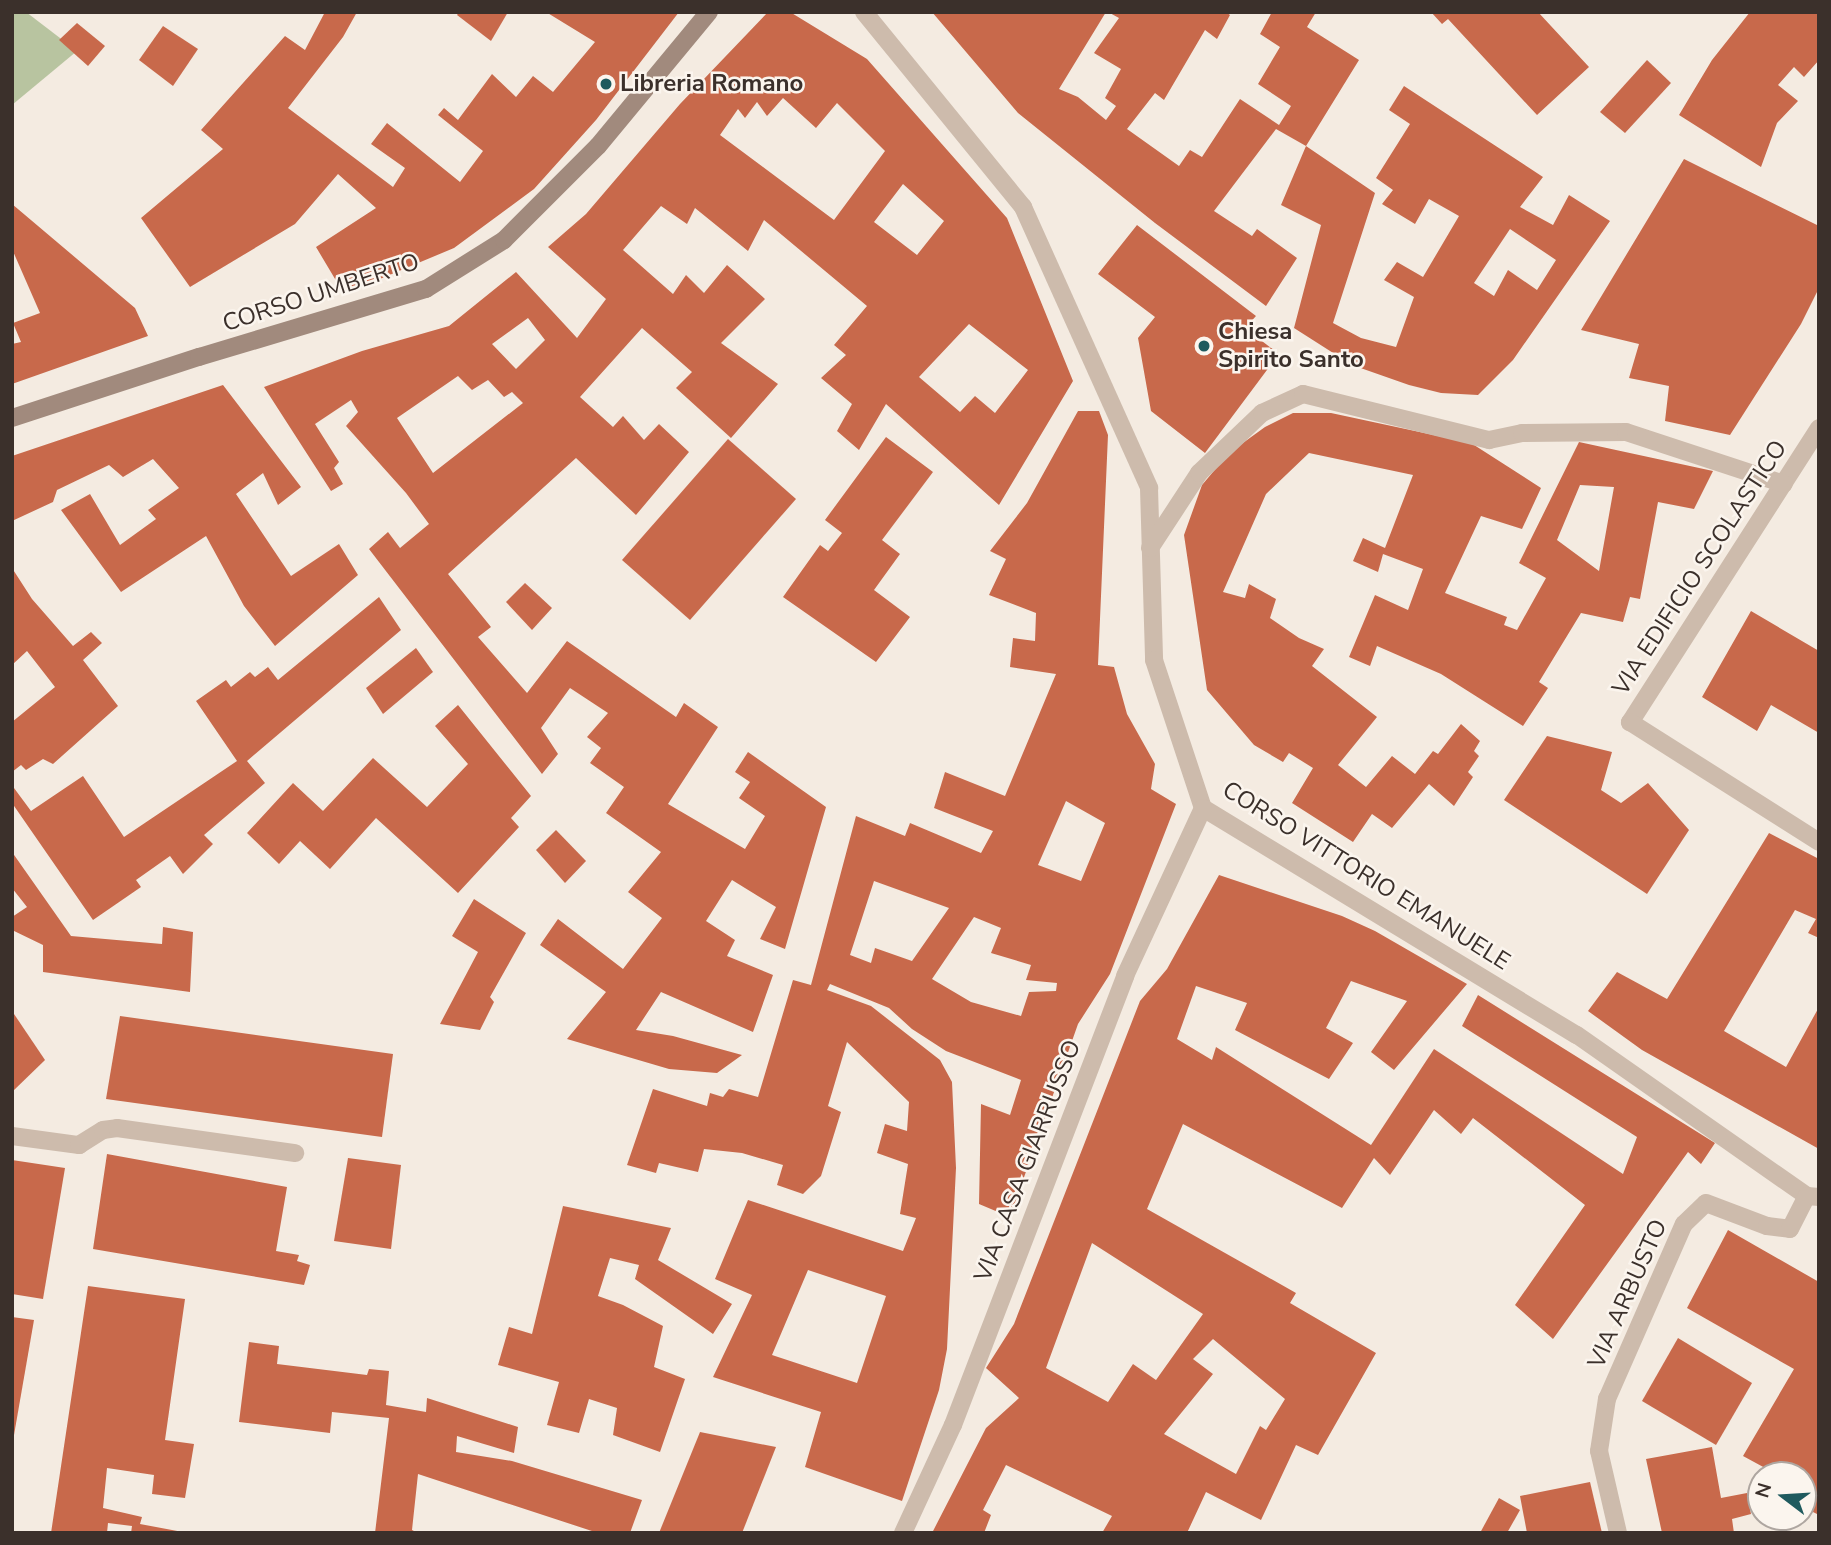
<!DOCTYPE html>
<html>
<head>
<meta charset="utf-8">
<style>
	body { margin:0 }
	#map { position:relative; width:1831px; height:1545px; overflow:hidden; background:#f4ebe1; font-family:"Nunito Sans",sans-serif }
	div>[style] { position:absolute }
	[style*='--x'] { left:calc(var(--x)*1px); top:calc(var(--y)*1px); width:calc(var(--w)*1px); rotate:calc(var(--a)*1deg) }
	.green>* { inset:0; background:#b8c4a0 }
	.building>* { inset:0; background:#c8694b }
	.minor>* { height:18px; margin:-9px; padding:0 9px; transform-origin:9px; border-radius:9px; background:#cdbbac }
	.secondary>* { height:18px; margin:-9px; padding:0 9px; transform-origin:9px; border-radius:9px; background:#a18a7d }
	.dots>* { width:19px; height:19px; translate:-50% -50%; box-sizing:border-box; border:4px solid #fbf5ee; border-radius:50% }
	span { translate:-50% -50%; white-space:nowrap; text-align:center; line-height:1.15; -webkit-text-stroke:5px #fbf5ee; paint-order:stroke }
	.poi-label { font-size:24px; color:#3b302b; font-weight:700 }
	.left { translate:0 -50%; text-align:left }
	.street-label { font-size:24px; color:#3b302b }
	.frame { position:absolute; inset:0; border:14px solid #3b302b; pointer-events:none }
	.north { position:absolute; left:1747px; top:1461px; width:70px; height:70px; box-sizing:border-box; background:#fbf5ee; border:2px solid #aea6a0; border-radius:50%; rotate:287deg; font-size:19px; font-weight:700; line-height:28px; text-align:center; color:#3b302b }
	.north::after { content:''; display:block; margin:auto; width:24px; height:32px; background:#1f5a5e; clip-path:polygon(50% 0,100% 100%,50% 72%,0 100%) }
</style>
</head>
<body>
<div id="map">
	<div class="green">
		<i style="clip-path:polygon(12px 12px,26px 12px,77px 51px,12px 105px)"></i>
	</div>
	<div class="building">
		<i style="clip-path:polygon(325px 12px,357px 12px,343px 37px,288px 108px,393px 187px,405px 168px,371px 144px,387px 123px,460px 182px,483px 151px,438px 115px,444px 108px,458px 120px,492px 74px,516px 97px,533px 76px,553px 92px,595px 42px,546px 12px,679px 12px,596px 120px,534px 189px,454px 248px,344px 294px,316px 247px,376px 208px,338px 174px,295px 224px,190px 287px,141px 218px,223px 149px,201px 130px,285px 36px,305px 50px)"></i>
		<i style="clip-path:polygon(459px 12px,508px 12px,491px 41px,457px 15px)"></i>
		<i style="clip-path:polygon(evenodd,768px 12px,790px 12px,867px 59px,1007px 218px,1073px 381px,999px 505px,886px 404px,859px 450px,837px 431px,852px 404px,821px 378px,846px 355px,834px 345px,867px 306px,764px 220px,748px 251px,695px 208px,687px 224px,661px 206px,623px 250px,673px 294px,686px 275px,704px 293px,727px 265px,765px 299px,721px 343px,778px 384px,731px 438px,676px 388px,692px 372px,642px 328px,580px 397px,613px 427px,623px 416px,644px 440px,659px 424px,689px 452px,636px 515px,576px 458px,448px 574px,491px 627px,478px 637px,527px 693px,567px 641px,676px 717px,684px 703px,718px 727px,668px 804px,745px 849px,765px 816px,739px 798px,750px 782px,735px 772px,748px 752px,826px 807px,785px 949px,760px 939px,776px 907px,732px 880px,706px 921px,735px 940px,727px 956px,773px 975px,753px 1032px,661px 992px,636px 1030px,673px 1036px,742px 1055px,717px 1073px,669px 1069px,567px 1039px,606px 992px,540px 945px,558px 919px,623px 969px,662px 918px,628px 892px,661px 852px,606px 813px,624px 787px,590px 763px,601px 748px,587px 737px,608px 713px,570px 688px,541px 728px,558px 754px,542px 774px,369px 549px,388px 532px,400px 548px,429px 524px,406px 493px,346px 426px,358px 412px,351px 400px,315px 424px,339px 462px,334px 468px,343px 484px,331px 491px,264px 387px,362px 351px,449px 326px,516px 272px,577px 338px,606px 299px,548px 247px,586px 214px,680px 104px,768px 12px,783px 98px,816px 128px,837px 103px,885px 151px,834px 220px,720px 135px,738px 109px,745px 118px,757px 102px,767px 116px,783px 98px,768px 12px,903px 184px,944px 221px,917px 255px,874px 222px,903px 184px,768px 12px,528px 318px,545px 340px,516px 369px,492px 344px,528px 318px,768px 12px,969px 324px,1028px 370px,995px 413px,975px 396px,960px 412px,919px 377px,969px 324px,768px 12px,458px 376px,472px 390px,488px 380px,504px 397px,512px 392px,523px 403px,433px 473px,397px 418px,458px 376px)"></i>
		<i style="clip-path:polygon(932px 12px,1106px 12px,1059px 89px,1078px 97px,1106px 120px,1116px 106px,1105px 98px,1121px 69px,1094px 53px,1119px 18px,1108px 12px,1226px 12px,1230px 15px,1217px 39px,1205px 30px,1164px 100px,1155px 93px,1127px 129px,1179px 166px,1190px 150px,1202px 157px,1240px 99px,1279px 125px,1291px 106px,1258px 84px,1280px 47px,1260px 34px,1272px 12px,1316px 12px,1307px 27px,1359px 60px,1306px 146px,1276px 129px,1214px 211px,1252px 236px,1257px 229px,1297px 258px,1266px 306px,1155px 223px,1018px 113px)"></i>
		<i style="clip-path:polygon(1431px 12px,1538px 12px,1589px 67px,1537px 115px,1448px 19px,1442px 24px)"></i>
		<i style="clip-path:polygon(1750px 12px,1819px 12px,1819px 60px,1804px 77px,1794px 67px,1778px 85px,1798px 101px,1777px 123px,1761px 167px,1679px 115px,1712px 60px)"></i>
		<i style="clip-path:polygon(77px 23px,105px 46px,88px 66px,59px 40px)"></i>
		<i style="clip-path:polygon(163px 26px,198px 49px,173px 86px,139px 60px)"></i>
		<i style="clip-path:polygon(1647px 60px,1671px 83px,1625px 133px,1600px 112px)"></i>
		<i style="clip-path:polygon(evenodd,1404px 86px,1543px 177px,1520px 207px,1553px 225px,1569px 195px,1610px 221px,1513px 360px,1478px 395px,1441px 393px,1409px 385px,1352px 365px,1294px 328px,1321px 225px,1281px 205px,1306px 146px,1375px 193px,1333px 323px,1361px 338px,1396px 347px,1414px 297px,1384px 280px,1397px 262px,1423px 277px,1459px 216px,1429px 199px,1415px 224px,1382px 204px,1393px 190px,1376px 178px,1410px 124px,1389px 110px,1404px 86px,1510px 229px,1556px 260px,1537px 290px,1508px 270px,1494px 296px,1474px 283px,1510px 229px)"></i>
		<i style="clip-path:polygon(1684px 159px,1819px 226px,1818px 290px,1801px 324px,1730px 435px,1665px 421px,1669px 386px,1629px 378px,1639px 344px,1581px 330px)"></i>
		<i style="clip-path:polygon(12px 204px,135px 308px,148px 336px,12px 384px,12px 344px,21px 342px,13px 323px,40px 313px,12px 249px)"></i>
		<i style="clip-path:polygon(1137px 225px,1256px 316px,1245px 328px,1279px 354px,1205px 453px,1151px 411px,1138px 338px,1155px 317px,1098px 274px)"></i>
		<i style="clip-path:polygon(223px 385px,301px 487px,278px 505px,263px 473px,236px 494px,291px 576px,339px 544px,358px 575px,275px 646px,244px 606px,206px 536px,121px 592px,61px 510px,90px 494px,120px 545px,156px 519px,148px 510px,179px 488px,153px 459px,123px 477px,109px 465px,57px 490px,53px 502px,12px 521px,12px 456px)"></i>
		<i style="clip-path:polygon(evenodd,1078px 411px,1099px 411px,1108px 435px,1098px 665px,1114px 667px,1127px 714px,1155px 764px,1151px 789px,1176px 804px,1110px 974px,1078px 1024px,1010px 1217px,979px 1204px,981px 1104px,1010px 1115px,1021px 1080px,946px 1051px,912px 1029px,889px 1008px,830px 984px,827px 990px,871px 1006px,940px 1060px,952px 1082px,956px 1168px,947px 1349px,939px 1390px,902px 1501px,805px 1467px,821px 1412px,713px 1377px,752px 1295px,715px 1279px,748px 1200px,903px 1251px,916px 1218px,900px 1214px,908px 1164px,877px 1153px,885px 1124px,907px 1131px,909px 1102px,847px 1042px,828px 1106px,841px 1112px,821px 1176px,803px 1194px,777px 1185px,783px 1165px,742px 1153px,704px 1149px,698px 1172px,659px 1163px,656px 1173px,627px 1165px,653px 1089px,707px 1106px,710px 1093px,723px 1097px,729px 1089px,758px 1097px,793px 980px,811px 985px,856px 816px,905px 836px,910px 823px,981px 853px,993px 831px,934px 808px,945px 772px,1005px 796px,1056px 674px,1010px 667px,1013px 638px,1035px 641px,1036px 613px,989px 595px,1006px 559px,990px 551px,1027px 503px,1078px 411px,1066px 801px,1105px 823px,1081px 881px,1038px 865px,1066px 801px,1078px 411px,874px 881px,949px 908px,912px 961px,875px 948px,871px 963px,850px 955px,874px 881px,1078px 411px,974px 917px,1001px 928px,991px 953px,1031px 965px,1026px 980px,1057px 983px,1056px 991px,1029px 992px,1021px 1016px,971px 1002px,932px 979px,974px 917px,1078px 411px,808px 1270px,886px 1296px,857px 1383px,772px 1355px,808px 1270px)"></i>
		<i style="clip-path:polygon(evenodd,1293px 413px,1331px 413px,1471px 443px,1541px 488px,1522px 529px,1481px 516px,1445px 593px,1507px 617px,1504px 625px,1517px 630px,1546px 578px,1519px 563px,1579px 442px,1713px 471px,1694px 509px,1658px 502px,1640px 599px,1630px 597px,1623px 622px,1581px 613px,1539px 682px,1548px 688px,1523px 726px,1441px 674px,1377px 646px,1370px 666px,1349px 657px,1375px 595px,1408px 610px,1423px 569px,1383px 554px,1378px 572px,1353px 561px,1363px 538px,1385px 548px,1413px 475px,1309px 453px,1266px 494px,1223px 592px,1245px 598px,1249px 584px,1276px 599px,1270px 618px,1299px 638px,1324px 649px,1312px 666px,1377px 717px,1338px 765px,1366px 787px,1392px 756px,1415px 774px,1433px 751px,1438px 754px,1461px 724px,1480px 741px,1474px 751px,1479px 756px,1468px 772px,1473px 777px,1454px 806px,1429px 784px,1392px 828px,1372px 814px,1353px 842px,1292px 803px,1313px 768px,1289px 753px,1283px 762px,1254px 745px,1207px 690px,1184px 535px,1202px 485px,1229px 453px,1265px 427px,1293px 413px,1580px 485px,1614px 487px,1599px 571px,1557px 540px,1580px 485px)"></i>
		<i style="clip-path:polygon(886px 437px,933px 472px,882px 540px,900px 554px,874px 590px,910px 617px,876px 662px,783px 597px,820px 545px,828px 551px,842px 533px,825px 520px)"></i>
		<i style="clip-path:polygon(728px 439px,796px 499px,690px 620px,622px 560px)"></i>
		<i style="clip-path:polygon(12px 568px,32px 599px,73px 646px,91px 632px,102px 643px,83px 660px,118px 706px,53px 764px,43px 759px,26px 770px,21px 765px,12px 772px,12px 722px,55px 687px,27px 651px,12px 665px)"></i>
		<i style="clip-path:polygon(525px 583px,552px 608px,532px 630px,506px 602px)"></i>
		<i style="clip-path:polygon(379px 597px,401px 630px,247px 761px,265px 783px,204px 835px,213px 844px,183px 874px,170px 856px,136px 880px,141px 887px,93px 920px,12px 803px,12px 789px,14px 788px,31px 811px,83px 776px,124px 837px,237px 761px,196px 701px,226px 680px,231px 687px,250px 672px,255px 677px,268px 667px,278px 680px)"></i>
		<i style="clip-path:polygon(1751px 611px,1819px 651px,1819px 733px,1771px 705px,1757px 731px,1702px 697px)"></i>
		<i style="clip-path:polygon(416px 648px,433px 672px,383px 714px,366px 688px)"></i>
		<i style="clip-path:polygon(458px 705px,531px 796px,511px 818px,519px 827px,458px 893px,376px 818px,330px 869px,300px 841px,279px 864px,247px 833px,293px 783px,323px 811px,373px 758px,427px 807px,468px 764px,435px 726px)"></i>
		<i style="clip-path:polygon(1547px 736px,1612px 752px,1601px 790px,1621px 803px,1648px 783px,1689px 830px,1647px 894px,1504px 800px)"></i>
		<i style="clip-path:polygon(556px 830px,586px 861px,565px 883px,536px 850px)"></i>
		<i style="clip-path:polygon(1769px 833px,1819px 859px,1819px 938px,1808px 933px,1816px 919px,1795px 910px,1724px 1031px,1786px 1067px,1819px 1007px,1819px 1149px,1642px 1050px,1588px 1011px,1617px 972px,1667px 999px)"></i>
		<i style="clip-path:polygon(12px 852px,71px 936px,162px 944px,163px 927px,193px 932px,190px 992px,43px 972px,43px 945px,12px 930px,12px 917px,27px 907px,12px 888px)"></i>
		<i style="clip-path:polygon(evenodd,1219px 875px,1342px 916px,1375px 931px,1467px 984px,1394px 1070px,1371px 1052px,1407px 1001px,1351px 981px,1326px 1028px,1353px 1043px,1329px 1079px,1235px 1030px,1247px 1003px,1196px 986px,1177px 1039px,1212px 1060px,1216px 1047px,1371px 1145px,1434px 1049px,1623px 1174px,1637px 1137px,1462px 1026px,1478px 995px,1715px 1143px,1701px 1164px,1688px 1152px,1553px 1339px,1515px 1305px,1585px 1205px,1473px 1118px,1461px 1134px,1434px 1110px,1390px 1175px,1374px 1158px,1342px 1208px,1183px 1124px,1147px 1209px,1296px 1293px,1290px 1303px,1376px 1353px,1318px 1455px,1296px 1445px,1261px 1520px,1206px 1492px,1187px 1533px,1102px 1533px,1112px 1516px,1006px 1465px,983px 1510px,991px 1515px,984px 1533px,932px 1533px,986px 1428px,1019px 1398px,986px 1368px,1014px 1324px,1140px 1001px,1167px 969px,1219px 875px,1092px 1243px,1203px 1314px,1156px 1380px,1133px 1364px,1108px 1402px,1046px 1368px,1092px 1243px,1219px 875px,1213px 1339px,1285px 1399px,1266px 1430px,1260px 1426px,1236px 1474px,1164px 1434px,1213px 1374px,1193px 1359px,1213px 1339px)"></i>
		<i style="clip-path:polygon(474px 899px,526px 933px,490px 997px,494px 1002px,480px 1030px,440px 1024px,478px 952px,452px 936px)"></i>
		<i style="clip-path:polygon(12px 1011px,45px 1060px,12px 1092px)"></i>
		<i style="clip-path:polygon(120px 1016px,393px 1054px,382px 1137px,106px 1099px)"></i>
		<i style="clip-path:polygon(107px 1154px,287px 1187px,276px 1251px,299px 1255px,297px 1261px,310px 1265px,304px 1285px,93px 1249px)"></i>
		<i style="clip-path:polygon(348px 1158px,401px 1165px,391px 1249px,334px 1241px)"></i>
		<i style="clip-path:polygon(12px 1160px,65px 1168px,43px 1299px,12px 1294px)"></i>
		<i style="clip-path:polygon(563px 1206px,671px 1228px,658px 1260px,732px 1304px,713px 1334px,635px 1279px,639px 1265px,610px 1258px,598px 1296px,623px 1305px,663px 1326px,654px 1367px,685px 1379px,660px 1452px,613px 1435px,617px 1408px,589px 1399px,579px 1433px,547px 1425px,559px 1382px,498px 1365px,509px 1327px,532px 1334px)"></i>
		<i style="clip-path:polygon(1728px 1230px,1819px 1282px,1819px 1515px,1803px 1507px,1803px 1475px,1778px 1475px,1743px 1456px,1794px 1369px,1687px 1308px)"></i>
		<i style="clip-path:polygon(88px 1286px,185px 1299px,165px 1440px,194px 1444px,185px 1498px,152px 1494px,154px 1475px,107px 1468px,103px 1508px,142px 1517px,140px 1524px,188px 1533px,131px 1533px,132px 1526px,108px 1523px,107px 1533px,51px 1533px)"></i>
		<i style="clip-path:polygon(12px 1317px,34px 1320px,14px 1435px,12px 1435px)"></i>
		<i style="clip-path:polygon(1678px 1338px,1752px 1383px,1716px 1445px,1642px 1401px)"></i>
		<i style="clip-path:polygon(249px 1342px,279px 1346px,277px 1364px,367px 1375px,369px 1369px,389px 1371px,386px 1405px,426px 1412px,427px 1398px,518px 1427px,514px 1453px,457px 1436px,456px 1452px,512px 1461px,642px 1500px,630px 1533px,598px 1533px,418px 1474px,412px 1530px,418px 1533px,375px 1533px,389px 1418px,332px 1412px,330px 1433px,239px 1422px)"></i>
		<i style="clip-path:polygon(700px 1432px,776px 1447px,742px 1533px,659px 1533px)"></i>
		<i style="clip-path:polygon(1712px 1447px,1721px 1498px,1747px 1493px,1751px 1514px,1732px 1519px,1734px 1533px,1662px 1533px,1646px 1459px)"></i>
		<i style="clip-path:polygon(1590px 1482px,1602px 1533px,1527px 1533px,1520px 1496px)"></i>
		<i style="clip-path:polygon(1499px 1498px,1520px 1510px,1507px 1533px,1480px 1533px)"></i>
	</div>
	<div class="minor">
		<i style="--x:864;--y:12;--w:252;--a:50.8"></i>
		<i style="--x:1023;--y:207;--w:308;--a:65.8"></i>
		<i style="--x:1149;--y:488;--w:172;--a:88.3"></i>
		<i style="--x:1154;--y:660;--w:156;--a:71.7"></i>
		<i style="--x:1203;--y:808;--w:437;--a:31.3"></i>
		<i style="--x:1577;--y:1035;--w:281;--a:35"></i>
		<i style="--x:1807;--y:1196;--w:12;--a:5"></i>
		<i style="--x:1819;--y:428;--w:350;--a:122.7"></i>
		<i style="--x:1630;--y:722;--w:224;--a:32.4"></i>
		<i style="--x:1150;--y:548;--w:90;--a:-56.8"></i>
		<i style="--x:1199;--y:473;--w:87;--a:-43.6"></i>
		<i style="--x:1262;--y:413;--w:45;--a:-24.9"></i>
		<i style="--x:1303;--y:394;--w:192;--a:13.9"></i>
		<i style="--x:1489;--y:440;--w:34;--a:-12"></i>
		<i style="--x:1522;--y:433;--w:104;--a:-0.6"></i>
		<i style="--x:1626;--y:432;--w:166;--a:18.2"></i>
		<i style="--x:12;--y:1136;--w:68;--a:7.7"></i>
		<i style="--x:79;--y:1145;--w:28;--a:-32"></i>
		<i style="--x:103;--y:1130;--w:14;--a:-8"></i>
		<i style="--x:117;--y:1128;--w:180;--a:8"></i>
		<i style="--x:903;--y:1533;--w:119;--a:-65.2"></i>
		<i style="--x:953;--y:1425;--w:481;--a:-69"></i>
		<i style="--x:1125;--y:976;--w:185;--a:-65.1"></i>
		<i style="--x:1618;--y:1533;--w:84;--a:-103"></i>
		<i style="--x:1599;--y:1451;--w:53;--a:-81.3"></i>
		<i style="--x:1607;--y:1399;--w:191;--a:-66.3"></i>
		<i style="--x:1684;--y:1224;--w:30;--a:-44"></i>
		<i style="--x:1706;--y:1203;--w:65;--a:20.7"></i>
		<i style="--x:1767;--y:1226;--w:23;--a:7"></i>
		<i style="--x:1790;--y:1229;--w:37;--a:-63"></i>
	</div>
	<div class="secondary">
		<i style="--x:12;--y:418;--w:197;--a:-18.1"></i>
		<i style="--x:199;--y:357;--w:237;--a:-16.7"></i>
		<i style="--x:426;--y:289;--w:92;--a:-32.1"></i>
		<i style="--x:504;--y:240;--w:133;--a:-45"></i>
		<i style="--x:598;--y:146;--w:174;--a:-50.4"></i>
	</div>
	<div class="dots">
		<i style="left:606px;top:84px;background:#1f5a5e"></i>
		<i style="left:1204px;top:346px;background:#1f5a5e"></i>
	</div>
	<div class="poi-label">
		<span class="left" style="left:620px;top:84px">Libreria Romano</span>
		<span class="left" style="left:1218px;top:346px">Chiesa<br>Spirito Santo</span>
	</div>
	<div class="street-label">
		<span style="left:321px;top:293px;rotate:-18deg">CORSO UMBERTO</span>
		<span style="left:1700px;top:568px;rotate:-57deg">VIA EDIFICIO SCOLASTICO</span>
		<span style="left:1366px;top:876px;rotate:32deg">CORSO VITTORIO EMANUELE</span>
		<span style="left:1028px;top:1161px;rotate:-69deg">VIA CASA GIARRUSSO</span>
		<span style="left:1628px;top:1294px;rotate:-66deg">VIA ARBUSTO</span>
	</div>
	<div class="frame"></div>
	<div class="north">N</div>
</div>
</body>
</html>
